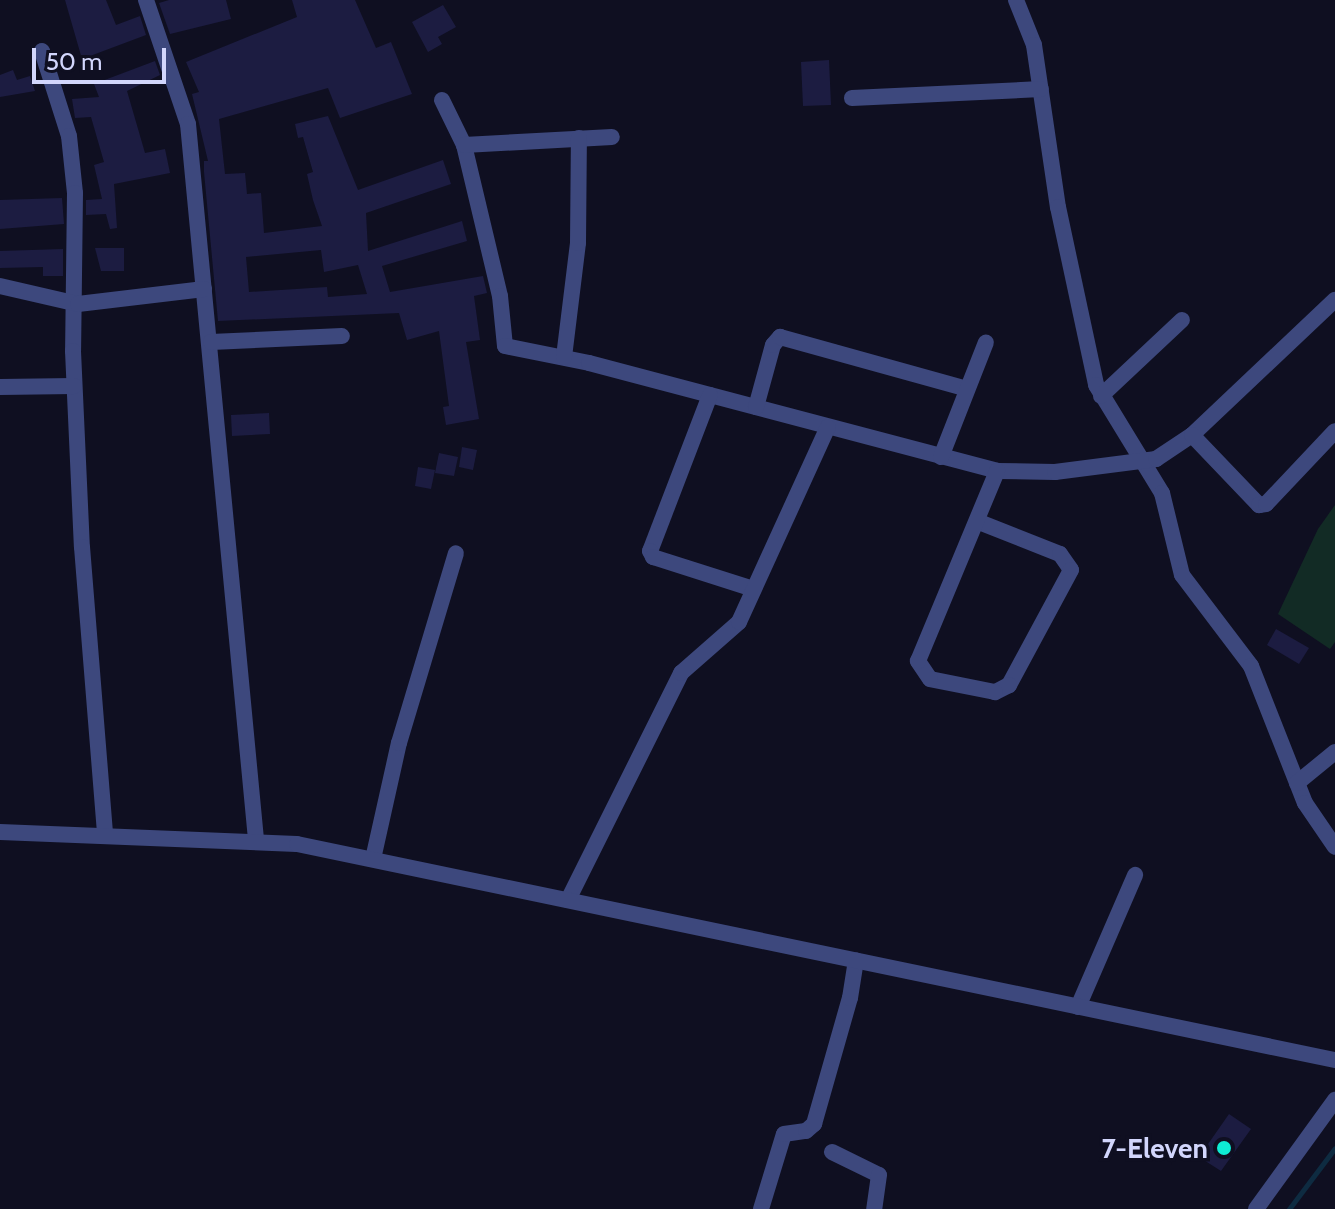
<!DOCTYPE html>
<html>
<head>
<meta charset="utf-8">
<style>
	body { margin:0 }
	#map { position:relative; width:1335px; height:1209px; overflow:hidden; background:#0f0f21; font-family:Cabin,sans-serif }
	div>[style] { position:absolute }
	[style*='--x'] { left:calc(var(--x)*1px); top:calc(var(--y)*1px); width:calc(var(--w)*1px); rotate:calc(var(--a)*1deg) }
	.green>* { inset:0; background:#122b25 }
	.stream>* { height:5px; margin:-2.5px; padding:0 2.5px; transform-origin:2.5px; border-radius:2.5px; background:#0e2b41 }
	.building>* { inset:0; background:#1c1c41 }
	.minor>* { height:16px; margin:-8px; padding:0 8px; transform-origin:8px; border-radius:8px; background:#3d487d }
	.tertiary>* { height:16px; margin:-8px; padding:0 8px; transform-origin:8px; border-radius:8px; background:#3d487d }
	.dots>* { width:22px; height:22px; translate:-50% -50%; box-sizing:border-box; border:4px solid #0f0f21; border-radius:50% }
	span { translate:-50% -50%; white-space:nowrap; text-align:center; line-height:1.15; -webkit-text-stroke:7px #0f0f21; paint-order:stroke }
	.poi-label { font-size:28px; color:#d2d6fc; font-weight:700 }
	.right { translate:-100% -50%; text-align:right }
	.scale { position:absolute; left:32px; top:48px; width:134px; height:36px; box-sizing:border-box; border:4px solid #d2d6fc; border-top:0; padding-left:10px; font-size:24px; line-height:28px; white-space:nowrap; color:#d2d6fc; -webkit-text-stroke:6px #0f0f21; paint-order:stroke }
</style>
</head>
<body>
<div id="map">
	<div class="green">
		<i style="clip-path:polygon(1335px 505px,1335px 642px,1330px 649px,1278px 614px,1318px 529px)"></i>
	</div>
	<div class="stream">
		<i style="--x:1289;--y:1209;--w:76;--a:-53"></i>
	</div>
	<div class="building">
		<i style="clip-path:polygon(65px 0,106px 0,116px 25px,140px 16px,146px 35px,82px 59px)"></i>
		<i style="clip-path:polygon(169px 0,226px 0,231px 19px,170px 34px,159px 3px)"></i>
		<i style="clip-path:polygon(evenodd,292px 0,355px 0,376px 48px,391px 42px,412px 94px,340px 118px,328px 88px,219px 119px,225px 174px,245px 173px,247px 194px,261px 193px,264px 233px,322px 226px,313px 200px,307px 174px,313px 172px,303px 137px,298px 138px,295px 124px,328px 116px,358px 190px,443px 160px,451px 184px,366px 213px,368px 251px,462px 221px,467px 241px,382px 266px,390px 292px,483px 276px,487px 293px,474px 296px,480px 340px,466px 342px,479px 419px,446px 425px,443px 407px,449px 406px,439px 331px,407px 340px,399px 313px,218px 321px,204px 172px,204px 161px,208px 161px,192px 94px,199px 92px,186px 62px,297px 17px,292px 0,321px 250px,324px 272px,358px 265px,367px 294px,328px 297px,327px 287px,249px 292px,246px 257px,321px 250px)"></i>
		<i style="clip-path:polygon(443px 5px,456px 27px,438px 37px,442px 44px,428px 52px,412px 22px)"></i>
		<i style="clip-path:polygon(829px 60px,831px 105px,803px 106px,801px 62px)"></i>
		<i style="clip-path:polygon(155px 61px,160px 75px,127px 91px,145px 153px,165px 149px,170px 173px,114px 184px,117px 228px,110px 229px,106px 214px,86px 215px,86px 200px,102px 199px,94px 165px,104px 162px,91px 117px,75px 118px,72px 99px,99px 97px,94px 84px)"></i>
		<i style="clip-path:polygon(13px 70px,17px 80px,30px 76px,35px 91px,0 97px,0 75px)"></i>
		<i style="clip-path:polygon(62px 198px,64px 224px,0 229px,0 200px)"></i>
		<i style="clip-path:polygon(95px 248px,124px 248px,124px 271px,101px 271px)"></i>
		<i style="clip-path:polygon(63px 249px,63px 276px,43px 276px,43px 267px,0 268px,0 251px)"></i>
		<i style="clip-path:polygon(269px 413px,270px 434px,232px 436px,231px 415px)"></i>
		<i style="clip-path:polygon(462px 447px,477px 450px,473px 470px,459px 467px)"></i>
		<i style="clip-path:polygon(439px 453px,458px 457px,454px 476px,435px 473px)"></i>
		<i style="clip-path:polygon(418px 467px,435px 470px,431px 489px,415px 486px)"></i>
		<i style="clip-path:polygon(1276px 629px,1309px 648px,1299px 664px,1267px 645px)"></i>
		<i style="clip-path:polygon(1229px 1114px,1251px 1129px,1221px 1171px,1199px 1157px)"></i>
	</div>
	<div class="minor">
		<i style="--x:146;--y:0;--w:131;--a:71.3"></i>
		<i style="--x:188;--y:124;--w:719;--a:84.57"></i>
		<i style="--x:1016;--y:0;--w:48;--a:68.2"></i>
		<i style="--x:1034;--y:45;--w:164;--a:81.6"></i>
		<i style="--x:1058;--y:207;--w:182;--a:77.9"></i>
		<i style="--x:1096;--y:385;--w:127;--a:58.6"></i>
		<i style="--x:1162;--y:493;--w:84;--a:76.3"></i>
		<i style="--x:1182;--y:575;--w:114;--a:52.8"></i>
		<i style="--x:1251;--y:666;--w:147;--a:68.5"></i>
		<i style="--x:1305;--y:803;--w:53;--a:55.7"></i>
		<i style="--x:42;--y:51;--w:89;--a:72.4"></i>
		<i style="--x:69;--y:136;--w:57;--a:84"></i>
		<i style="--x:75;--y:193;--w:158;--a:90.7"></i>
		<i style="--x:73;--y:351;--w:196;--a:87.4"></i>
		<i style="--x:82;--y:547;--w:288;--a:85.4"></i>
		<i style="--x:852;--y:98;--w:189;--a:-2.7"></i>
		<i style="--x:442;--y:100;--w:50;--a:63.9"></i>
		<i style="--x:464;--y:145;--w:155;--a:76.6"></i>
		<i style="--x:500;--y:296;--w:50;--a:84.3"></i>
		<i style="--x:505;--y:346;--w:86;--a:11.4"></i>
		<i style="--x:589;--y:363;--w:422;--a:14.8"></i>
		<i style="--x:997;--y:471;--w:58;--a:1"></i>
		<i style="--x:1055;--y:472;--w:102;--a:-7.3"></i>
		<i style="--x:1156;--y:459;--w:43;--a:-33.7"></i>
		<i style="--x:1192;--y:435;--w:197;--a:-43.4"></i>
		<i style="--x:464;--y:145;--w:148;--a:-3.1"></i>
		<i style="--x:0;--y:286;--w:80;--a:13"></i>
		<i style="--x:78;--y:304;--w:127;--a:-6.8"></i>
		<i style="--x:211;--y:342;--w:131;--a:-2.6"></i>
		<i style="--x:564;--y:357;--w:115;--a:-83"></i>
		<i style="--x:578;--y:243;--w:105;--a:-89.5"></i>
		<i style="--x:0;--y:387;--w:74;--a:-0.8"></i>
		<i style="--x:710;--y:395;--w:167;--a:111"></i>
		<i style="--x:650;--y:551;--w:7;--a:63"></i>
		<i style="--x:653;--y:557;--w:105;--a:17.7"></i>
		<i style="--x:1101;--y:396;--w:111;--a:-43.2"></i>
		<i style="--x:756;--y:407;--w:64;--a:-74.7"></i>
		<i style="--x:773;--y:345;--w:11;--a:-49"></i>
		<i style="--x:780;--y:337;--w:194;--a:15.5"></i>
		<i style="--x:1192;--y:435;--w:97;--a:46.3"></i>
		<i style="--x:1259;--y:505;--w:7;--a:-8"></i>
		<i style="--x:1266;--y:504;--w:100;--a:-46.6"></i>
		<i style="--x:941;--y:457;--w:123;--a:-68.6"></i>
		<i style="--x:979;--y:522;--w:87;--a:21.6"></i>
		<i style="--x:1060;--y:554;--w:19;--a:55"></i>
		<i style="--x:1071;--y:570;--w:131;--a:118.3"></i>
		<i style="--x:1009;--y:685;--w:16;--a:153"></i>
		<i style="--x:995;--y:692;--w:66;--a:-168.7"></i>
		<i style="--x:930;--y:679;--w:22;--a:-124"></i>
		<i style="--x:918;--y:661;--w:206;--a:-67.4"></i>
		<i style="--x:1297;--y:783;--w:49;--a:-39.2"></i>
		<i style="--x:373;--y:859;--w:119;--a:-77.4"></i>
		<i style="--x:399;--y:743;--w:198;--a:-73.3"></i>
		<i style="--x:568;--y:900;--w:254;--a:-63.5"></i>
		<i style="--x:681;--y:673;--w:77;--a:-41.3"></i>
		<i style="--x:739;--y:622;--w:214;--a:-65.5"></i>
		<i style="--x:1078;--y:1007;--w:144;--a:-66.6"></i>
		<i style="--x:832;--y:1152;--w:52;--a:26.1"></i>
		<i style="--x:879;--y:1175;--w:34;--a:98"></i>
		<i style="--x:761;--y:1209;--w:78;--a:-73"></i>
		<i style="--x:784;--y:1134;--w:22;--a:-8"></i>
		<i style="--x:806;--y:1131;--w:11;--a:-41"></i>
		<i style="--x:814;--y:1124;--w:131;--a:-74.1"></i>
		<i style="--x:850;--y:998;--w:38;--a:-81"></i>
	</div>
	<div class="tertiary">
		<i style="--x:0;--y:832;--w:297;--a:2.3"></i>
		<i style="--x:297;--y:844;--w:1060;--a:11.76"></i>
		<i style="--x:1256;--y:1209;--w:135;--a:-54.1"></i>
	</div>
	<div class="dots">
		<i style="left:1224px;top:1148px;background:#0eecd4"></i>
	</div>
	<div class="poi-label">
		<span class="right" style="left:1208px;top:1148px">7-Eleven</span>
	</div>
	<div class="scale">50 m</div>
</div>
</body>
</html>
